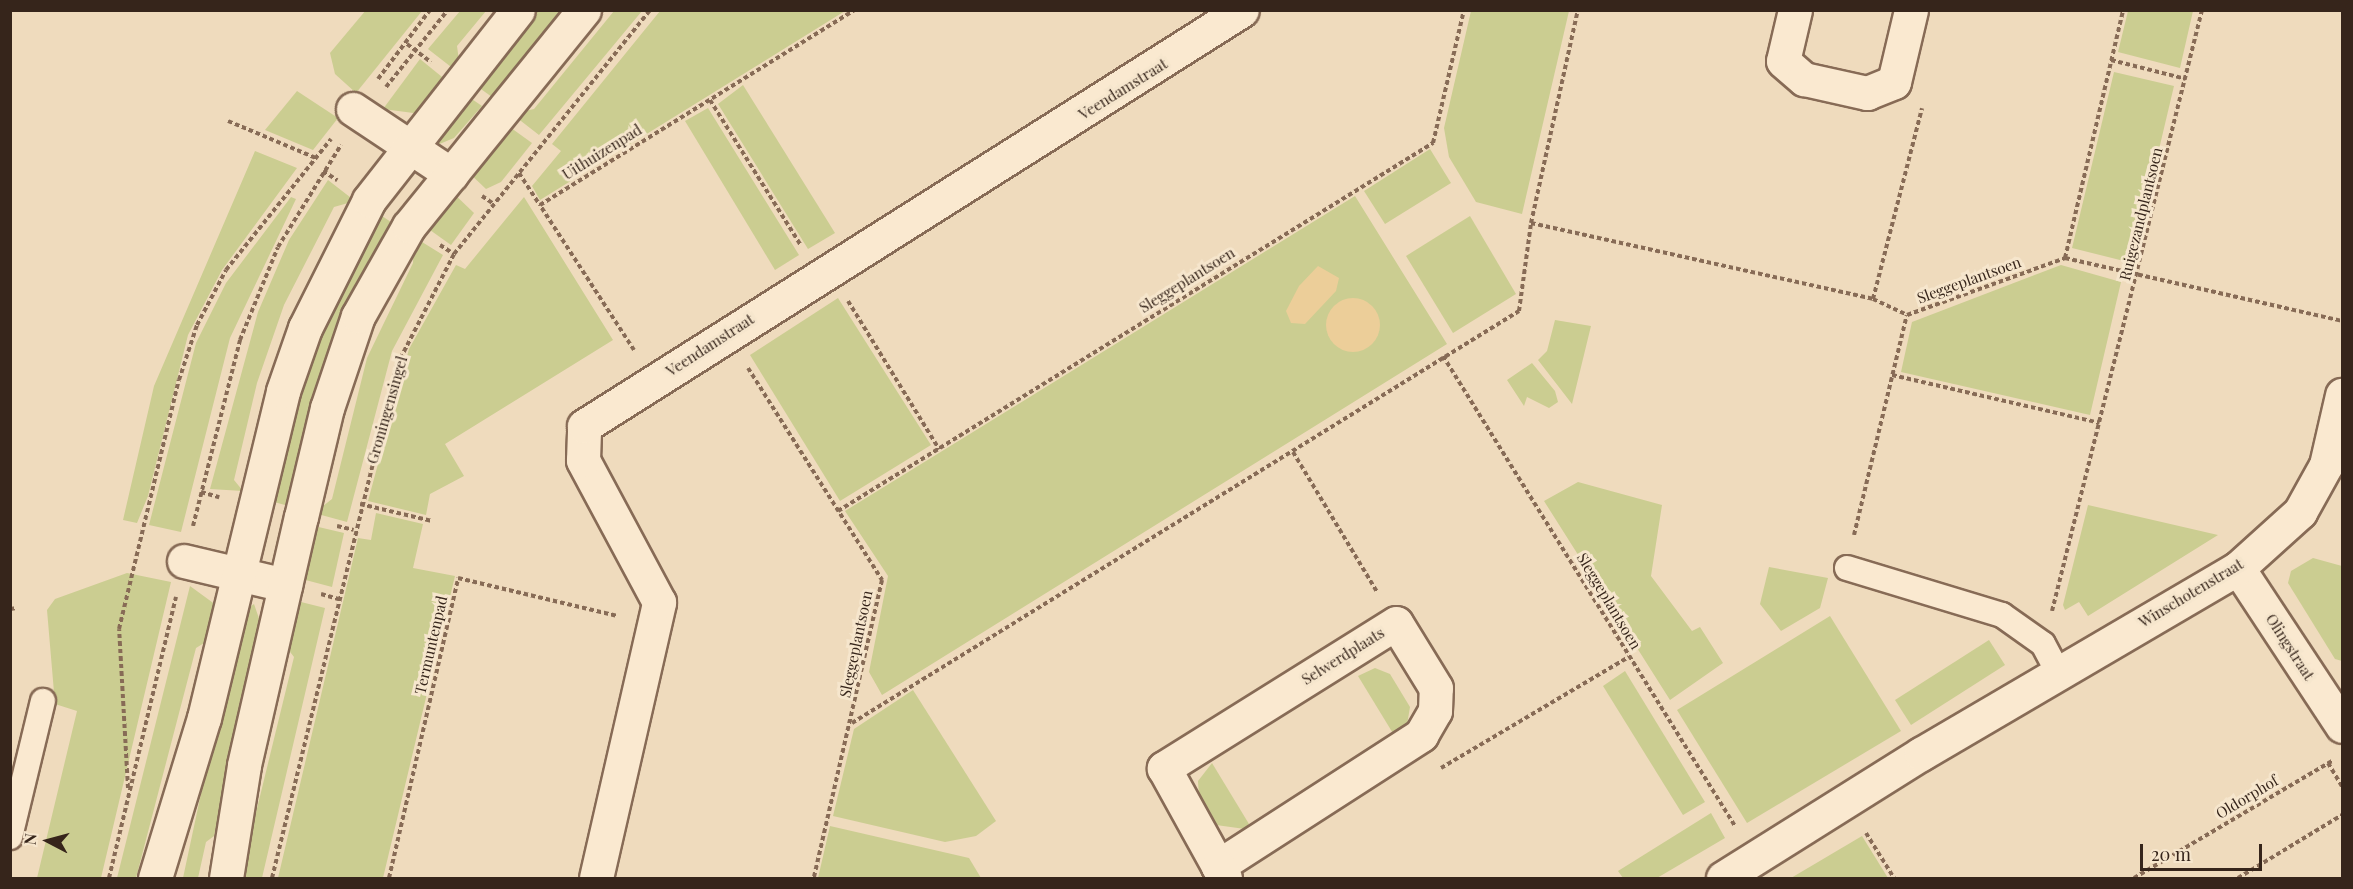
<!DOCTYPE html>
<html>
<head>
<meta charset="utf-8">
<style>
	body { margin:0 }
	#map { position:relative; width:2353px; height:889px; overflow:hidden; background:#efdbbd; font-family:"Playfair Display",serif }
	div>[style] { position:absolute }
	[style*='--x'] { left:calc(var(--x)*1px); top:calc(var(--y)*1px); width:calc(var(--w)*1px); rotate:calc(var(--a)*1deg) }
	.green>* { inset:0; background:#cbcd91 }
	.sand>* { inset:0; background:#ecce99 }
	.round { border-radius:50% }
	.path>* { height:4px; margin-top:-2px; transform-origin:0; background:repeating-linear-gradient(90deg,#876b56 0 4.5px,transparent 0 7.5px) }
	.roads { filter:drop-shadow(2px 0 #876b56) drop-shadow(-2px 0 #876b56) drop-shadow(0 2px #876b56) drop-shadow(0 -2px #876b56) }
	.lane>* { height:24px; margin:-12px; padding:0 12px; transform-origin:12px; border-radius:12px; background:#fae9d0 }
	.street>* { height:33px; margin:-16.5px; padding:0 16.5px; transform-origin:16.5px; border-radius:16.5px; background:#fae9d0 }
	.secondary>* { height:33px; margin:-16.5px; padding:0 16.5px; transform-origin:16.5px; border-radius:16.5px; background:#fae9d0 }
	span { translate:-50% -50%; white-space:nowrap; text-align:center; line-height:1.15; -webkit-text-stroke:6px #f6e6cd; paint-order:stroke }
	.street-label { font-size:15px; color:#36251b }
	.frame { position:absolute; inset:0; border:12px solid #36251b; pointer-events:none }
	.north { position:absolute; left:18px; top:811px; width:60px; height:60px; -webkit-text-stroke:4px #f6e6cd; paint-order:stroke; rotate:276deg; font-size:16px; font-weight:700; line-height:24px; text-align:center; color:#36251b }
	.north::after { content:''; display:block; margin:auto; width:21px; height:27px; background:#36251b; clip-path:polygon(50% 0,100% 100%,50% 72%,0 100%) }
	.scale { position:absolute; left:2140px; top:844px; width:122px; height:27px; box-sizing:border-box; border:3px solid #36251b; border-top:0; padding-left:8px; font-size:18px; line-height:21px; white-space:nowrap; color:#36251b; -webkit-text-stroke:4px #f6e6cd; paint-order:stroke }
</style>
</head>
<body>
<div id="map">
	<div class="green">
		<i style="clip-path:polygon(366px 10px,422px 11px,356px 93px,335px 74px,330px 53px)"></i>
		<i style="clip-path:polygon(460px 11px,486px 11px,457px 46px,460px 68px,455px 70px,428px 49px)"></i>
		<i style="clip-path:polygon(534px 11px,566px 11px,492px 97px,474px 84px)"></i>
		<i style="clip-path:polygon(614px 11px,642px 11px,539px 135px,512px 114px,534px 109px)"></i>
		<i style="clip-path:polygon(660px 11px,845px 11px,540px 200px,532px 186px,561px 151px,552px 144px)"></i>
		<i style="clip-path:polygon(1471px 11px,1569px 11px,1522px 214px,1476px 202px,1449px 157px,1444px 128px)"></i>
		<i style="clip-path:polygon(2128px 11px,2193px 11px,2180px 68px,2118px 52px)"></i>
		<i style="clip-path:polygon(420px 59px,447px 81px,421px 114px,383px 109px)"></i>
		<i style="clip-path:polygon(2114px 72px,2174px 86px,2132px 263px,2072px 248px)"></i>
		<i style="clip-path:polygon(743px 85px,835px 233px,808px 249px,718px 104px)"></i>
		<i style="clip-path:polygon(297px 91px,338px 118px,313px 150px,265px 130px)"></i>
		<i style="clip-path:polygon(466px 95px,482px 106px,454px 138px,437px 145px,432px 142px)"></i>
		<i style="clip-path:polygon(708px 108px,799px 255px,775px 270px,685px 121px)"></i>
		<i style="clip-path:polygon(504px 123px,532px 143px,501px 182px,486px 189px,466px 170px)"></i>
		<i style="clip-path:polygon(1430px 149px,1451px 183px,1385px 224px,1364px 191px)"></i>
		<i style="clip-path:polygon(255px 151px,297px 168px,222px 270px,188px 335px,148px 496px,137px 523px,123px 520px,154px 386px)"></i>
		<i style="clip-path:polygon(328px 180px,355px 201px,334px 207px,284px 305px,257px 383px,234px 480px,243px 491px,210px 489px,258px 312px,289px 240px)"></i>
		<i style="clip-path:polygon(450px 190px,474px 213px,451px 245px,423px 225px)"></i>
		<i style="clip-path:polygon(1355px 196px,1447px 344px,882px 695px,869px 672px,888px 576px,845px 511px)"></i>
		<i style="clip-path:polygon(291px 197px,296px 199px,230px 338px,181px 532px,149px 525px,196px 343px,226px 283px)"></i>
		<i style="clip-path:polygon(524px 197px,613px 340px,445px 444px,464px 476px,430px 494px,426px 515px,368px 501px,409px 349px,456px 265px,465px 269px)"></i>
		<i style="clip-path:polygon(379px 214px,394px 224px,285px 505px,267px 500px,318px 327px)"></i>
		<i style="clip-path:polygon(1470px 216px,1516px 294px,1453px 333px,1406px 256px)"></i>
		<i style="clip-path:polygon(414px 237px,443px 255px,392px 351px,347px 522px,314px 513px,332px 499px,367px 358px,413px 263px)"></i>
		<i style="clip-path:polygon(2061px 265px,2121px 282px,2090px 415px,1901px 372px,1912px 322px)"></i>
		<i style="clip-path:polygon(838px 298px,931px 445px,840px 501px,750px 355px)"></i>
		<i style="clip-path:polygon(1555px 320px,1591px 326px,1572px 404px,1538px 360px,1547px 351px)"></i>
		<i style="clip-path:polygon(1532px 363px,1555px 391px,1558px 402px,1549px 408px,1527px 397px,1524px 406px,1507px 380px)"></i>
		<i style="clip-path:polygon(1578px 482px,1662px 505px,1651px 576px,1692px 631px,1700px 627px,1723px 663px,1670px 700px,1544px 501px)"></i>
		<i style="clip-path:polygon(2088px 505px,2218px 535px,2088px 616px,2079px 602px,2065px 610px,2063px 605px)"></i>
		<i style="clip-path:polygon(376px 513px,423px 524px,413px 568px,455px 576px,383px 878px,278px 878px,358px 538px,371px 540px)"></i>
		<i style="clip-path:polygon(310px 525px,344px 533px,332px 587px,298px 578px)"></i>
		<i style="clip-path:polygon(2313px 558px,2342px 566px,2342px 661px,2335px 659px,2288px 583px,2291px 571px)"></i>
		<i style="clip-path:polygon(1769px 567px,1828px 578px,1820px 608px,1781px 631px,1760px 604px)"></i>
		<i style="clip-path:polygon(127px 573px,171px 582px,101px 878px,37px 878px,77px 711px,55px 704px,47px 610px,55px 599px)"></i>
		<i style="clip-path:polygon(190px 586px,216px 605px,209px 640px,196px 648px,136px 878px,117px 878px)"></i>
		<i style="clip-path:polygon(293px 600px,325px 608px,262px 878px,240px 878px,294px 657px,284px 644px)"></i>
		<i style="clip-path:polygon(254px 604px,262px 627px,214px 836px,206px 842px,198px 878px,183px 878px,228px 667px,247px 609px)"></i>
		<i style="clip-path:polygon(1830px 616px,1901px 731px,1747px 823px,1677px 710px)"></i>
		<i style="clip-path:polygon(1989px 640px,2005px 665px,1911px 725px,1895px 700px)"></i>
		<i style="clip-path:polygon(1375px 668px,1390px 674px,1410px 707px,1407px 725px,1394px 735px,1358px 676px)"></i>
		<i style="clip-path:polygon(1625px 671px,1705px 802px,1683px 815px,1603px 686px)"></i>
		<i style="clip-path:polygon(913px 690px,996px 821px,976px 836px,945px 842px,833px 816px,854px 729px)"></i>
		<i style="clip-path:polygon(1212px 763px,1249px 824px,1245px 829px,1216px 825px,1199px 796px,1198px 781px)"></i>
		<i style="clip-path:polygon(1711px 813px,1725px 838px,1657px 878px,1623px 878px,1618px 871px)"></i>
		<i style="clip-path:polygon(830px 826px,969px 858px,981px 878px,818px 878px)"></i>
		<i style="clip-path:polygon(1862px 836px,1888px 878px,1791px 878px)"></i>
	</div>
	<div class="sand">
		<i style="clip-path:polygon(1318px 266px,1339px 278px,1336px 291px,1305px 324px,1291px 323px,1286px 311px,1299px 286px)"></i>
		<i class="round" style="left:1326px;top:298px;width:54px;height:54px"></i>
	</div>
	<div class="path">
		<i style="--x:407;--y:44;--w:30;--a:37"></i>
		<i style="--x:2111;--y:60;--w:77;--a:14.2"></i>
		<i style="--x:378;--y:79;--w:86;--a:-53"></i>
		<i style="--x:386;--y:87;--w:99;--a:-51.2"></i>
		<i style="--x:710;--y:100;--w:170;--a:58"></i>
		<i style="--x:228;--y:121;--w:95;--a:22.8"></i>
		<i style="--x:323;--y:171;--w:17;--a:33"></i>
		<i style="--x:519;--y:173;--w:38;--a:57"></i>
		<i style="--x:482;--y:196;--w:14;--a:34"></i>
		<i style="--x:1531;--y:223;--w:350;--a:12.5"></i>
		<i style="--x:1873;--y:299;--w:38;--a:25"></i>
		<i style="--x:1907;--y:315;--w:168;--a:-19.8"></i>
		<i style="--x:440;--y:245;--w:17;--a:33"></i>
		<i style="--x:2065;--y:258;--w:284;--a:12.8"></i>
		<i style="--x:2065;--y:258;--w:255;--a:-76.8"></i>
		<i style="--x:1873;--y:299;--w:197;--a:-75.6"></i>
		<i style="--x:848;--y:301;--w:174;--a:58.4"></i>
		<i style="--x:634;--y:350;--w:173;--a:-123"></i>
		<i style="--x:540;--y:205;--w:370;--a:-31.8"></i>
		<i style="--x:1443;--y:356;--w:553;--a:58.15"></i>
		<i style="--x:748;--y:368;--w:251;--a:57.7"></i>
		<i style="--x:882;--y:580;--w:306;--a:102.9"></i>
		<i style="--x:1892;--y:375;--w:213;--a:13"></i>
		<i style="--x:1293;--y:452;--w:163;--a:59"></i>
		<i style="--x:201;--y:492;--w:19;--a:16"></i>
		<i style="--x:360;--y:504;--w:74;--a:13.3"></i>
		<i style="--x:838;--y:511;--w:700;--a:-31.74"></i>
		<i style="--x:1433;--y:143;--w:137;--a:-76.9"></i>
		<i style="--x:193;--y:526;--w:192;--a:-75.8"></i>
		<i style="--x:240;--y:340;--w:100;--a:-67.8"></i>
		<i style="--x:278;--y:247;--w:120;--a:-58.3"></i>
		<i style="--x:337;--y:526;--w:17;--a:13"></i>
		<i style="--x:1854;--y:535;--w:226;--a:-76.5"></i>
		<i style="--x:321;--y:594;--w:18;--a:16"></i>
		<i style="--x:10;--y:609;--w:7;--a:-8"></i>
		<i style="--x:2052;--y:611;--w:619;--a:-75.99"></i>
		<i style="--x:852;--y:723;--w:784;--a:-31.7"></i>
		<i style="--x:1519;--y:311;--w:89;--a:-82.2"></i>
		<i style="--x:1531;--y:223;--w:218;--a:-77.6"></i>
		<i style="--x:2328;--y:763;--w:27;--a:59"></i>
		<i style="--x:1441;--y:768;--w:218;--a:-30.6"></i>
		<i style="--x:128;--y:788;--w:159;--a:-93.2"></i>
		<i style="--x:119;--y:629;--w:256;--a:-76.5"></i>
		<i style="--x:179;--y:380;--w:58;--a:-71.9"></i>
		<i style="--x:197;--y:325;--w:62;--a:-62.2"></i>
		<i style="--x:226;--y:270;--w:168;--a:-51.3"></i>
		<i style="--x:1866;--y:833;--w:53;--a:58.1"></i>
		<i style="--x:109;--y:878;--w:289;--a:-76.6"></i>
		<i style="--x:272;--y:878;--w:528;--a:-76.31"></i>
		<i style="--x:397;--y:365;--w:125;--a:-62.8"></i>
		<i style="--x:454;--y:254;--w:313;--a:-51.2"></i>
		<i style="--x:389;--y:878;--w:308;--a:-77"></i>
		<i style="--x:458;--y:578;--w:164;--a:13.4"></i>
		<i style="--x:2134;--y:878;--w:230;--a:-30.6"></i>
		<i style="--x:2238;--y:878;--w:122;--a:-31.2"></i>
	</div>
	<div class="roads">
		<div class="lane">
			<i style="--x:1847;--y:568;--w:162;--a:16.9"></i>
			<i style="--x:2002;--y:615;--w:50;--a:35.3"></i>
			<i style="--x:2043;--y:644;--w:32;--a:62"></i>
			<i style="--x:10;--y:837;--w:140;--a:-76.4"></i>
		</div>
		<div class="street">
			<i style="--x:1795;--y:10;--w:52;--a:103.2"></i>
			<i style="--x:1783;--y:61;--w:28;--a:41"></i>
			<i style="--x:1804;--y:79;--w:65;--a:12.5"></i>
			<i style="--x:1867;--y:93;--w:29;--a:-22"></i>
			<i style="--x:1894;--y:82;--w:74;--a:-76.7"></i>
			<i style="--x:353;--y:109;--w:118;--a:33.6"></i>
			<i style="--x:184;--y:561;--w:104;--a:13.4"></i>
			<i style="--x:2238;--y:568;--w:189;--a:56.6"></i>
			<i style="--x:1218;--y:866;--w:242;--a:-32.8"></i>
			<i style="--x:1421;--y:735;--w:28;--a:-60"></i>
			<i style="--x:1435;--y:711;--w:23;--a:-88"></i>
			<i style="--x:1436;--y:688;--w:76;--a:-121.6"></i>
			<i style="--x:1396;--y:623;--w:274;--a:148"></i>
			<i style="--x:1164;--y:768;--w:112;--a:61.1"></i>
			<i style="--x:1218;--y:866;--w:14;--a:60"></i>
			<i style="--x:596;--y:878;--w:283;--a:-77.1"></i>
			<i style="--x:659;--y:602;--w:161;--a:-118.2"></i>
			<i style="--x:583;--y:460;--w:34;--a:-88"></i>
			<i style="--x:584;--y:426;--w:778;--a:-32.3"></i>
			<i style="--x:1723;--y:878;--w:234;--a:-32.1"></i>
			<i style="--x:1921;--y:754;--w:368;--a:-30.4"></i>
			<i style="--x:2238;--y:568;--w:84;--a:-42.1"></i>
			<i style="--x:2300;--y:512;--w:54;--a:-61"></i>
			<i style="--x:2326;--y:465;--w:72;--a:-77.1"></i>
		</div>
		<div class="secondary">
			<i style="--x:155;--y:878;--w:167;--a:-73"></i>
			<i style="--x:204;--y:718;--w:336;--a:-76.4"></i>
			<i style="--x:283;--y:391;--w:67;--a:-70.8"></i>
			<i style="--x:305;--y:328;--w:143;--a:-63.4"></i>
			<i style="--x:369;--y:200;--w:241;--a:-51.9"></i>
			<i style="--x:226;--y:878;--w:114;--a:-80.9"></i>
			<i style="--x:244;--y:765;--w:254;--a:-77.1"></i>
			<i style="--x:301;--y:517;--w:112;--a:-76.6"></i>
			<i style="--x:327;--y:408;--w:97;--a:-71.4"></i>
			<i style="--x:358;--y:316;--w:103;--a:-60.5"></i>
			<i style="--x:409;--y:226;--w:278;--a:-51"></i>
		</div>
	</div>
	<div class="street-label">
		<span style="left:1123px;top:89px;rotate:-32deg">Veendamstraat</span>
		<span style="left:602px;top:152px;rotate:-32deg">Uithuizenpad</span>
		<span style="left:2141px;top:214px;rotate:-76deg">Ruigezandplantsoen</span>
		<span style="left:1187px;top:280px;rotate:-32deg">Sleggeplantsoen</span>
		<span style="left:1969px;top:280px;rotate:-20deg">Sleggeplantsoen</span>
		<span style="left:710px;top:345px;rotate:-33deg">Veendamstraat</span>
		<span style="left:387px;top:410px;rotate:-74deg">Groningensingel</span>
		<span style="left:2191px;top:593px;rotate:-31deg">Winschotenstraat</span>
		<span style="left:1609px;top:601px;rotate:59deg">Sleggeplantsoen</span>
		<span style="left:856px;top:644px;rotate:-78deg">Sleggeplantsoen</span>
		<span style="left:431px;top:645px;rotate:-77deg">Termuntenpad</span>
		<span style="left:2290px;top:647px;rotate:57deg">Olingstraat</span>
		<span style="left:1343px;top:656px;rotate:-32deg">Selwerdplaats</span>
		<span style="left:2247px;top:797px;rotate:-31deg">Oldorphof</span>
	</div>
	<div class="frame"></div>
	<div class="north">N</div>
	<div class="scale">20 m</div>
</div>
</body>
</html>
